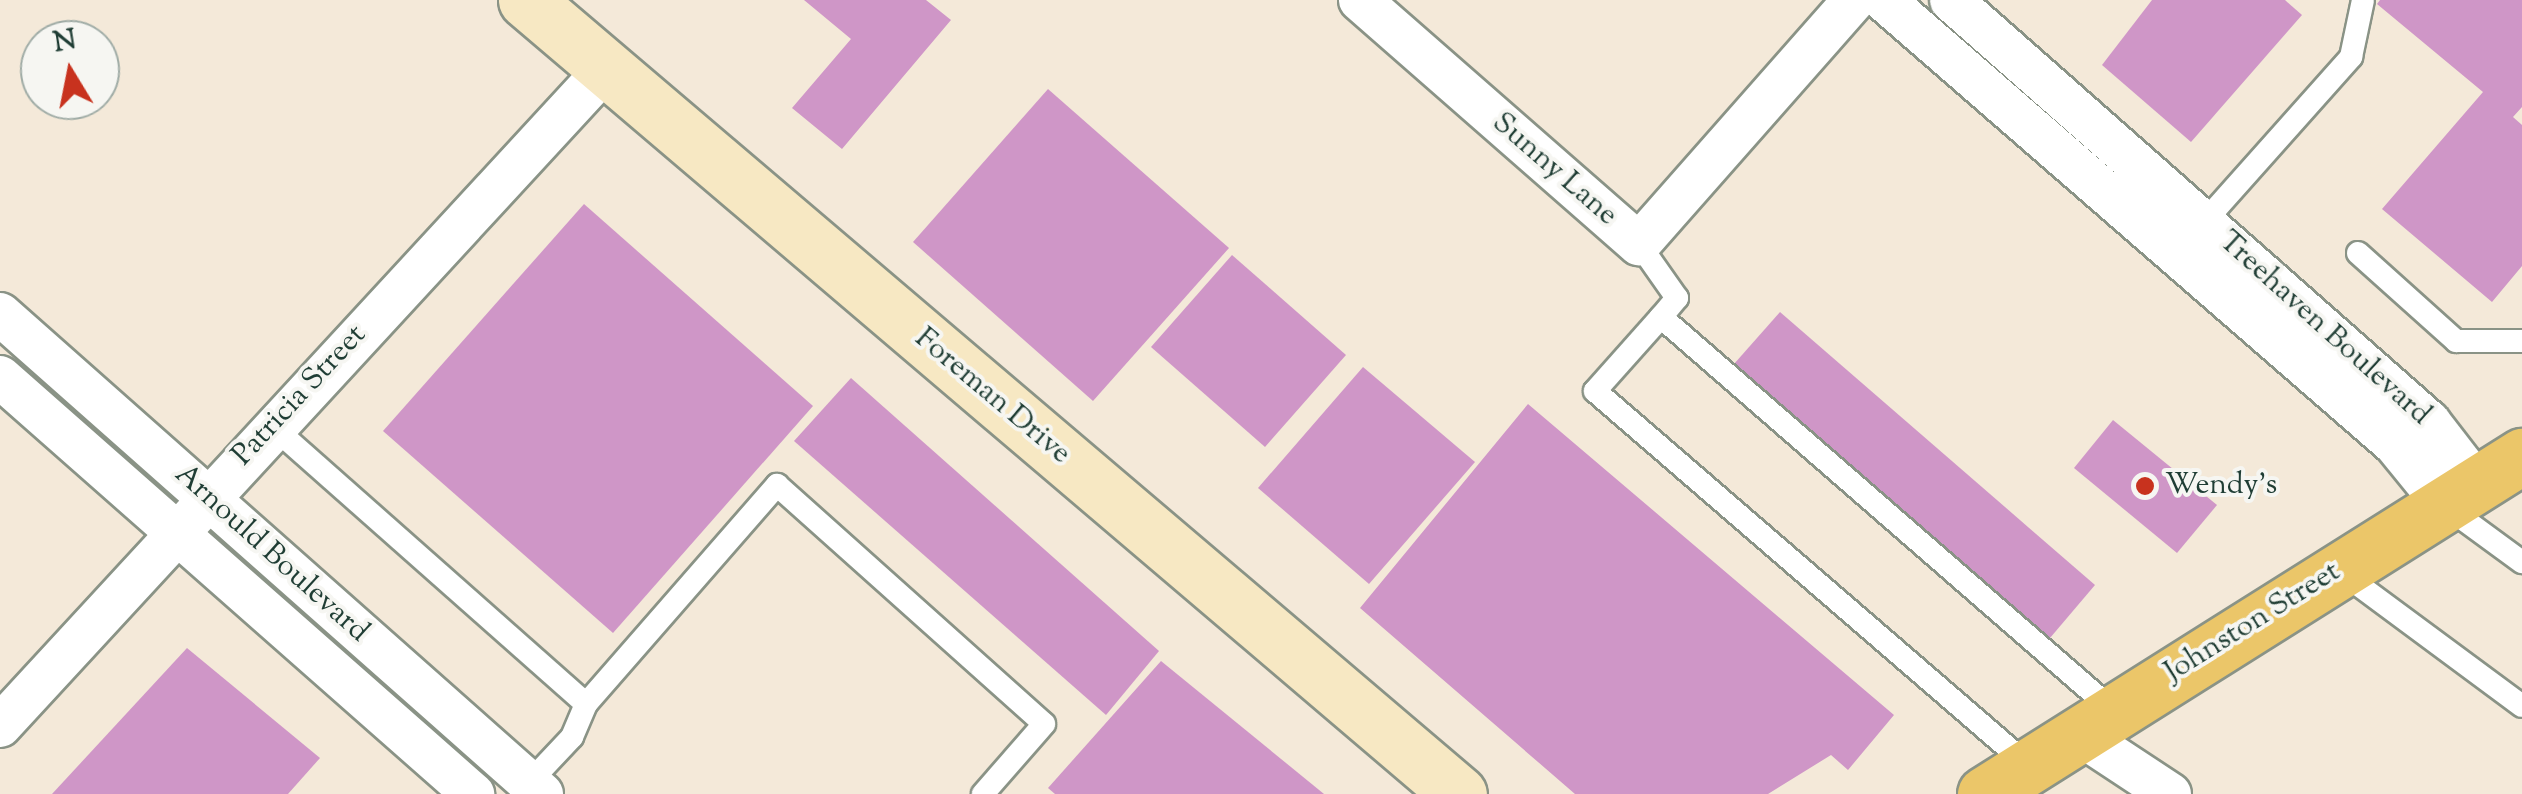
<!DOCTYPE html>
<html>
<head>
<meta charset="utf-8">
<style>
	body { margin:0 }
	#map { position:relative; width:2522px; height:794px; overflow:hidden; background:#f4e9d9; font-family:"Sorts Mill Goudy",serif }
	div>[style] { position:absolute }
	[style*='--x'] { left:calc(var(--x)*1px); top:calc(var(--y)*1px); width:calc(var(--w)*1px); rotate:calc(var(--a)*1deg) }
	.building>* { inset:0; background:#cf96c7 }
	.roads { filter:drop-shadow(2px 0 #8a9386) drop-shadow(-2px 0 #8a9386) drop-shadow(0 2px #8a9386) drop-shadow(0 -2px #8a9386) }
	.lane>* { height:22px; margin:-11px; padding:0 11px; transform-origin:11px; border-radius:11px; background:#fff }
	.street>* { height:42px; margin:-21px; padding:0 21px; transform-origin:21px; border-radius:21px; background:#fff }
	.secondary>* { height:55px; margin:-27.5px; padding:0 27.5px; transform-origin:27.5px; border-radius:27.5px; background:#f7e8c3 }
	.primary>* { height:55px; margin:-27.5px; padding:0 27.5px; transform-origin:27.5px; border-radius:27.5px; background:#ebc669 }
	.dots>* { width:28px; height:28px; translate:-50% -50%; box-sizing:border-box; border:5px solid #f6f6f2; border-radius:50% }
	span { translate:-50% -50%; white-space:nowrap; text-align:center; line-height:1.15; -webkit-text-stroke:8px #f6f6f2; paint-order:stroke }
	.street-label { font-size:30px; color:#1f3d34 }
	.poi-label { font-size:30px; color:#1f3d34 }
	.left { translate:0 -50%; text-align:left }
	.north { position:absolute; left:20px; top:20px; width:100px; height:100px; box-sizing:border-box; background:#f6f6f2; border:2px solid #a0aca6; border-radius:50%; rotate:350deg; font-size:28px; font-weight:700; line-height:40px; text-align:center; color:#1f3d34 }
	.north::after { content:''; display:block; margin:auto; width:35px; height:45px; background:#c8321e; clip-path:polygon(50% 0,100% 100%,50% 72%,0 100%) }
</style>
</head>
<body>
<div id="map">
	<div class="building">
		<i style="clip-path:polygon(804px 0,926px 0,951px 20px,842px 149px,792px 108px,851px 39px)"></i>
		<i style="clip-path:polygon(2152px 0,2285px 0,2302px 15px,2191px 142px,2102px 65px)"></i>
		<i style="clip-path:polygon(2380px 0,2522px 0,2522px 107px,2513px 117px,2522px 125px,2522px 266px,2492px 302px,2382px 209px,2483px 92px,2377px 4px)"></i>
		<i style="clip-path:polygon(1048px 89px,1229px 248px,1093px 401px,913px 242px)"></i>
		<i style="clip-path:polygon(584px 204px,813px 406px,613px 633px,383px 431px)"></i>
		<i style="clip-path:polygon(1232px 255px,1346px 355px,1265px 447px,1151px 347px)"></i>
		<i style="clip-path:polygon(1780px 312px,2095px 585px,2050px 638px,1734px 364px)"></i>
		<i style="clip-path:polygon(1363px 367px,1475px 462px,1369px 584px,1258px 488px)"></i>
		<i style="clip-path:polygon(851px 378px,1159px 651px,1106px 715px,794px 441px)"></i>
		<i style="clip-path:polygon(1528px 404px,1894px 715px,1848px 770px,1831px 755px,1768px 794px,1575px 794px,1360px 608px)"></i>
		<i style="clip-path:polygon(2113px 420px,2217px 505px,2177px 553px,2074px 468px)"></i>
		<i style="clip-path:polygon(187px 648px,320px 758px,288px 794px,52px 794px)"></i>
		<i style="clip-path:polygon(1161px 661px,1324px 794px,1055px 794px,1048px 788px)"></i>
	</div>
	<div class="roads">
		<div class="lane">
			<i style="--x:2205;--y:221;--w:220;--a:-48.3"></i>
			<i style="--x:2351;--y:57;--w:58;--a:-78.1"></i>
			<i style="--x:1639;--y:244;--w:66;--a:54.9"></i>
			<i style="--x:1677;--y:298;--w:25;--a:130"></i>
			<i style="--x:2358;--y:253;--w:132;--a:41.9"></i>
			<i style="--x:2456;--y:341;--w:66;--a:0"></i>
			<i style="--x:272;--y:426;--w:419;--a:41.5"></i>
			<i style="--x:2444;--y:505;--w:97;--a:36.2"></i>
			<i style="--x:2341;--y:572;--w:225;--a:36.5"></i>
			<i style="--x:2028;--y:765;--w:572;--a:-139.18"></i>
			<i style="--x:1595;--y:391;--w:99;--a:-48.3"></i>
			<i style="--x:1661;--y:317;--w:600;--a:41.02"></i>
			<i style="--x:524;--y:788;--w:70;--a:-46.7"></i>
			<i style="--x:572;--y:737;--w:36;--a:-67"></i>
			<i style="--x:586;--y:704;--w:291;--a:-48.9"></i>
			<i style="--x:777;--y:485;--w:358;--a:41.8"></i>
			<i style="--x:1044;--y:724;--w:93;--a:131.1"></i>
		</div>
		<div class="street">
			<i style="--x:1360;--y:0;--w:371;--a:41.2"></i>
			<i style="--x:1639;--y:244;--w:325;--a:-48.6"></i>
			<i style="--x:1884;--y:0;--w:677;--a:40.99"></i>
			<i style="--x:2395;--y:444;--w:77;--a:50.8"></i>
			<i style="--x:1951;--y:0;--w:638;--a:41.44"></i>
			<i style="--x:2429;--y:422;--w:78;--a:52.3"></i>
			<i style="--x:0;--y:314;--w:724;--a:41.53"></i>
			<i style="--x:0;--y:377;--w:631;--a:41.4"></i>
			<i style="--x:0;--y:726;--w:892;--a:-47.32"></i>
			<i style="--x:2079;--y:734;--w:109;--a:33.4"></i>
		</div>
		<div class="secondary">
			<i style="--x:526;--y:0;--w:1225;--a:40.4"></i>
		</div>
		<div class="primary">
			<i style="--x:1985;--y:794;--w:635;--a:-32.19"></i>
		</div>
	</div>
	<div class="dots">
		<i style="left:2145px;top:486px;background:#c8321e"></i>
	</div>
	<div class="street-label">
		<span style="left:1554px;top:170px;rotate:41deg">Sunny Lane</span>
		<span style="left:2324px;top:329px;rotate:42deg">Treehaven Boulevard</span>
		<span style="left:300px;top:396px;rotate:-47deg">Patricia Street</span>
		<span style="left:992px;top:397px;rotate:40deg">Foreman Drive</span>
		<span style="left:271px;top:554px;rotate:42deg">Arnould Boulevard</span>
		<span style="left:2253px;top:623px;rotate:-32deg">Johnston Street</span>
	</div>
	<div class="poi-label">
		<span class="left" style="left:2165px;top:486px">Wendy's</span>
	</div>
	<div class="north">N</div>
</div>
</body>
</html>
